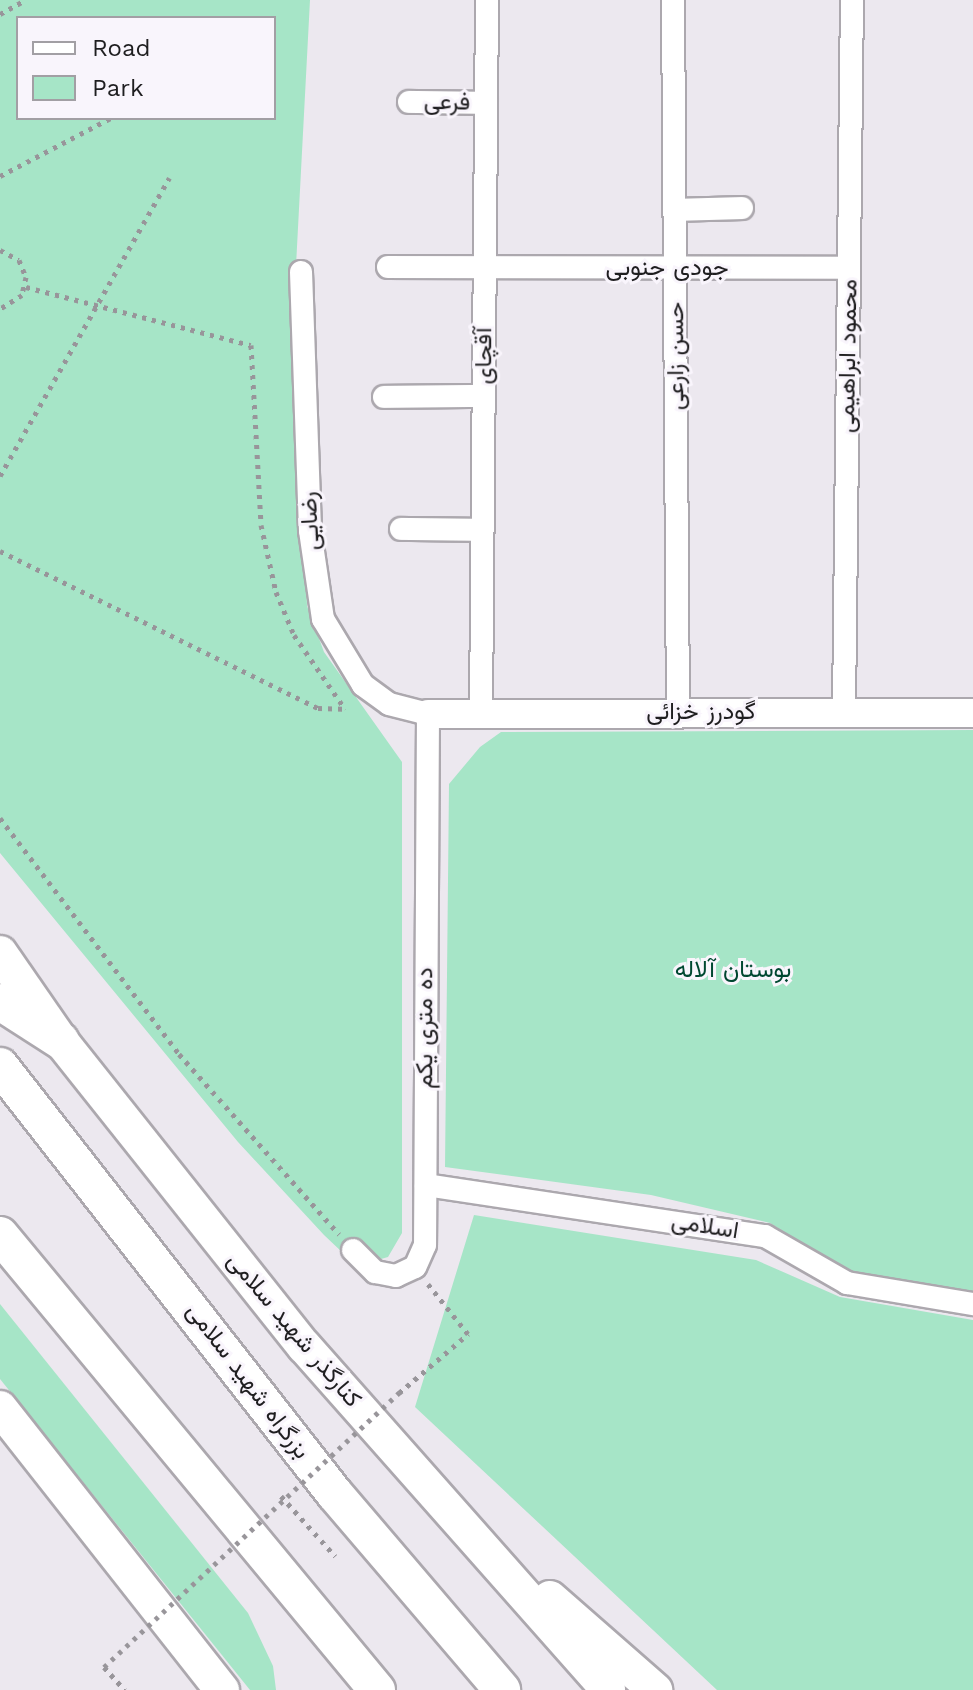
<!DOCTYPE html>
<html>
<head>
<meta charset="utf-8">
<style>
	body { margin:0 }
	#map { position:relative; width:973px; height:1690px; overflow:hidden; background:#ece8ef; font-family:"Work Sans",Vazirmatn,sans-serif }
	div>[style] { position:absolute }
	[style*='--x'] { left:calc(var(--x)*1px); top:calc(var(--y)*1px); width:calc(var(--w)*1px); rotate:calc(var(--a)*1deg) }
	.green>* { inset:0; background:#a6e5c7 }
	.path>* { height:5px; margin-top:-2.5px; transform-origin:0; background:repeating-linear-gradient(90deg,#98959a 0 4px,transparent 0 10px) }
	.roads { filter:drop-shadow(2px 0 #aca8ae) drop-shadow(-2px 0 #aca8ae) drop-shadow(0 2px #aca8ae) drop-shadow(0 -2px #aca8ae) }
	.minor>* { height:22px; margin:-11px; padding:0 11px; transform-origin:11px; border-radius:11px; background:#fff }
	.tertiary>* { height:28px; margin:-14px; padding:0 14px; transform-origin:14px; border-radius:14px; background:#fff }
	.primary>* { height:34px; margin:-17px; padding:0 17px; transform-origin:17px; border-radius:17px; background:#fff }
	.trunk>* { height:36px; margin:-18px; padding:0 18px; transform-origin:18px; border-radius:18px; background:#fff }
	.path-bridge>* { height:5px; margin-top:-2.5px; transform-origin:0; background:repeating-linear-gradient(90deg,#98959a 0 4px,transparent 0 10px) }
	span { translate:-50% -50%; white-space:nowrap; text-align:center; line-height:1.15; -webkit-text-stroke:6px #f9f5fc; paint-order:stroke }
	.street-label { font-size:24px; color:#1f1e20 }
	.park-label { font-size:24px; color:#004831 }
	.legend { position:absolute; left:16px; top:16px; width:260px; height:104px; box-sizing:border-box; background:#f9f5fc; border:2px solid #a29fa4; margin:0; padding:10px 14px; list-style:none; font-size:24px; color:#1f1e20 }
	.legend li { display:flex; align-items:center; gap:16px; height:40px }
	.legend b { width:40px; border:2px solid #a29fa4 }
</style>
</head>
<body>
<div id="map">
	<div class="green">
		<i style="clip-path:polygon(evenodd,0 0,310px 0,296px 266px,307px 606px,324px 652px,402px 762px,402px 1233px,388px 1257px,374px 1261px,343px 1253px,324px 1235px,238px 1142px,0 853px,0 0,18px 18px,274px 18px,274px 118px,18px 118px,18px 18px)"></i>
		<i style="clip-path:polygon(973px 730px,973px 1293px,846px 1273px,770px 1223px,651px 1195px,445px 1167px,449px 784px,480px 747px,501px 732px)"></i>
		<i style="clip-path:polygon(474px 1215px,756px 1260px,840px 1297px,973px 1320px,973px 1690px,717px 1690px,415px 1407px)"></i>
		<i style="clip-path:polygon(0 1304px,248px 1613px,273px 1666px,276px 1690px,250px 1690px,0 1379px)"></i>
	</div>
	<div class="path">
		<i style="--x:0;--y:14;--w:29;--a:-29"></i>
		<i style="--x:0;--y:176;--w:125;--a:-27.6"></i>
		<i style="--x:0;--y:250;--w:21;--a:28"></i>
		<i style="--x:19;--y:260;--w:18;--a:68"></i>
		<i style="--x:26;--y:277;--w:18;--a:103"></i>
		<i style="--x:22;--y:295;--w:26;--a:148"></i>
		<i style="--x:26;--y:287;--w:232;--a:14.5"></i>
		<i style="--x:251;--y:345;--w:180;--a:86.8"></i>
		<i style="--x:261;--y:525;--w:69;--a:77.4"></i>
		<i style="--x:276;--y:592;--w:47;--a:67.3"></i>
		<i style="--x:294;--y:635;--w:90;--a:55.4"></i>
		<i style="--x:0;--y:476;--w:343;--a:-60.4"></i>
		<i style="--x:0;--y:551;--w:355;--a:26.3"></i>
		<i style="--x:318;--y:708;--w:25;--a:2"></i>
		<i style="--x:0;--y:818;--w:296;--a:52.8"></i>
		<i style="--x:179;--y:1054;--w:241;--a:48.4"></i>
		<i style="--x:399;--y:1393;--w:91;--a:-40.5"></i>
		<i style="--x:468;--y:1334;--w:64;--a:-128.7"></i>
		<i style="--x:281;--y:1496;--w:81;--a:48"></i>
		<i style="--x:104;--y:1667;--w:31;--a:48"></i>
	</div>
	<div class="roads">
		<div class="minor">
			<i style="--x:673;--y:0;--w:712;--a:89.6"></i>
			<i style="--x:409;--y:102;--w:77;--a:0.7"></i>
			<i style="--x:675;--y:210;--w:67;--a:-1.7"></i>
			<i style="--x:388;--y:267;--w:461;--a:0.1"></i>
			<i style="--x:301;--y:272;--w:259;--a:88"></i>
			<i style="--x:310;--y:531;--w:89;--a:81.6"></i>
			<i style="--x:323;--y:619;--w:77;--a:58.8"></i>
			<i style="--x:363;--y:685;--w:32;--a:36"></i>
			<i style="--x:389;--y:704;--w:40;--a:14.4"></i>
			<i style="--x:428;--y:714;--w:531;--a:90.32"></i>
			<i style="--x:425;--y:1245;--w:24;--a:114"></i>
			<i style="--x:415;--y:1267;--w:21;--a:155"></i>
			<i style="--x:396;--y:1276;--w:21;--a:-169"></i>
			<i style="--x:375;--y:1272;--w:31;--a:-135"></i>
			<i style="--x:384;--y:397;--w:99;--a:-0.6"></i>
			<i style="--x:401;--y:529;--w:81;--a:0.7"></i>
			<i style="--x:844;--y:711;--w:711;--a:-89.36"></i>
			<i style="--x:481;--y:713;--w:713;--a:-89.52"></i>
			<i style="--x:426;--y:1185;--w:343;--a:8.6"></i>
			<i style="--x:765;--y:1236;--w:95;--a:29.8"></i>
			<i style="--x:847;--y:1283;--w:128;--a:9.5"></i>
		</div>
		<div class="tertiary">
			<i style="--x:428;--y:714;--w:545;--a:-0.11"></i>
		</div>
		<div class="primary">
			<i style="--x:0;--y:953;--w:107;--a:55.3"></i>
			<i style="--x:61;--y:1041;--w:390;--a:51.5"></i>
			<i style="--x:304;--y:1346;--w:459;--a:48.5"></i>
			<i style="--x:0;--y:1408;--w:359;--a:51.8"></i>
			<i style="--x:550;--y:1598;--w:140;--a:41.2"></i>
		</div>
		<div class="trunk">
			<i style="--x:0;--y:1002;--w:72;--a:32.6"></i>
			<i style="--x:0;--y:1066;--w:542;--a:51.97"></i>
			<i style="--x:334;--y:1493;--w:259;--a:49.5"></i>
			<i style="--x:0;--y:1235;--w:591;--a:50.36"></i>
		</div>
	</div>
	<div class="path-bridge">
		<i style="--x:104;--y:1667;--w:403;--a:-42.9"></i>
	</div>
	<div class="street-label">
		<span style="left:447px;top:102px;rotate:1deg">فرعی</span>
		<span style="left:667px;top:268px">جودی جنوبی</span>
		<span style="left:484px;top:356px;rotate:-90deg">آقچای</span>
		<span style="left:676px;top:356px;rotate:-90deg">حسن زارعی</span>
		<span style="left:848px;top:356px;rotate:-89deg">محمود ابراهیمی</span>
		<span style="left:310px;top:521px;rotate:-93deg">رضایی</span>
		<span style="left:701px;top:712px">گودرز خزائی</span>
		<span style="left:425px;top:1028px;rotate:-90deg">ده متری یکم</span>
		<span style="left:705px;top:1226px;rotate:9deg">اسلامی</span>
		<span style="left:294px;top:1330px;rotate:50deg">کنارگذر شهید سلامی</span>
		<span style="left:248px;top:1381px;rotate:53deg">بزرگراه شهید سلامی</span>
	</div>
	<div class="park-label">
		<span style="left:733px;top:970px">بوستان آلاله</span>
	</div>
	<ul class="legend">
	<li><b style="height:10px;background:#fff"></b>Road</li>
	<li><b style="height:22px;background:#a6e5c7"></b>Park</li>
	</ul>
</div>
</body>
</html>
